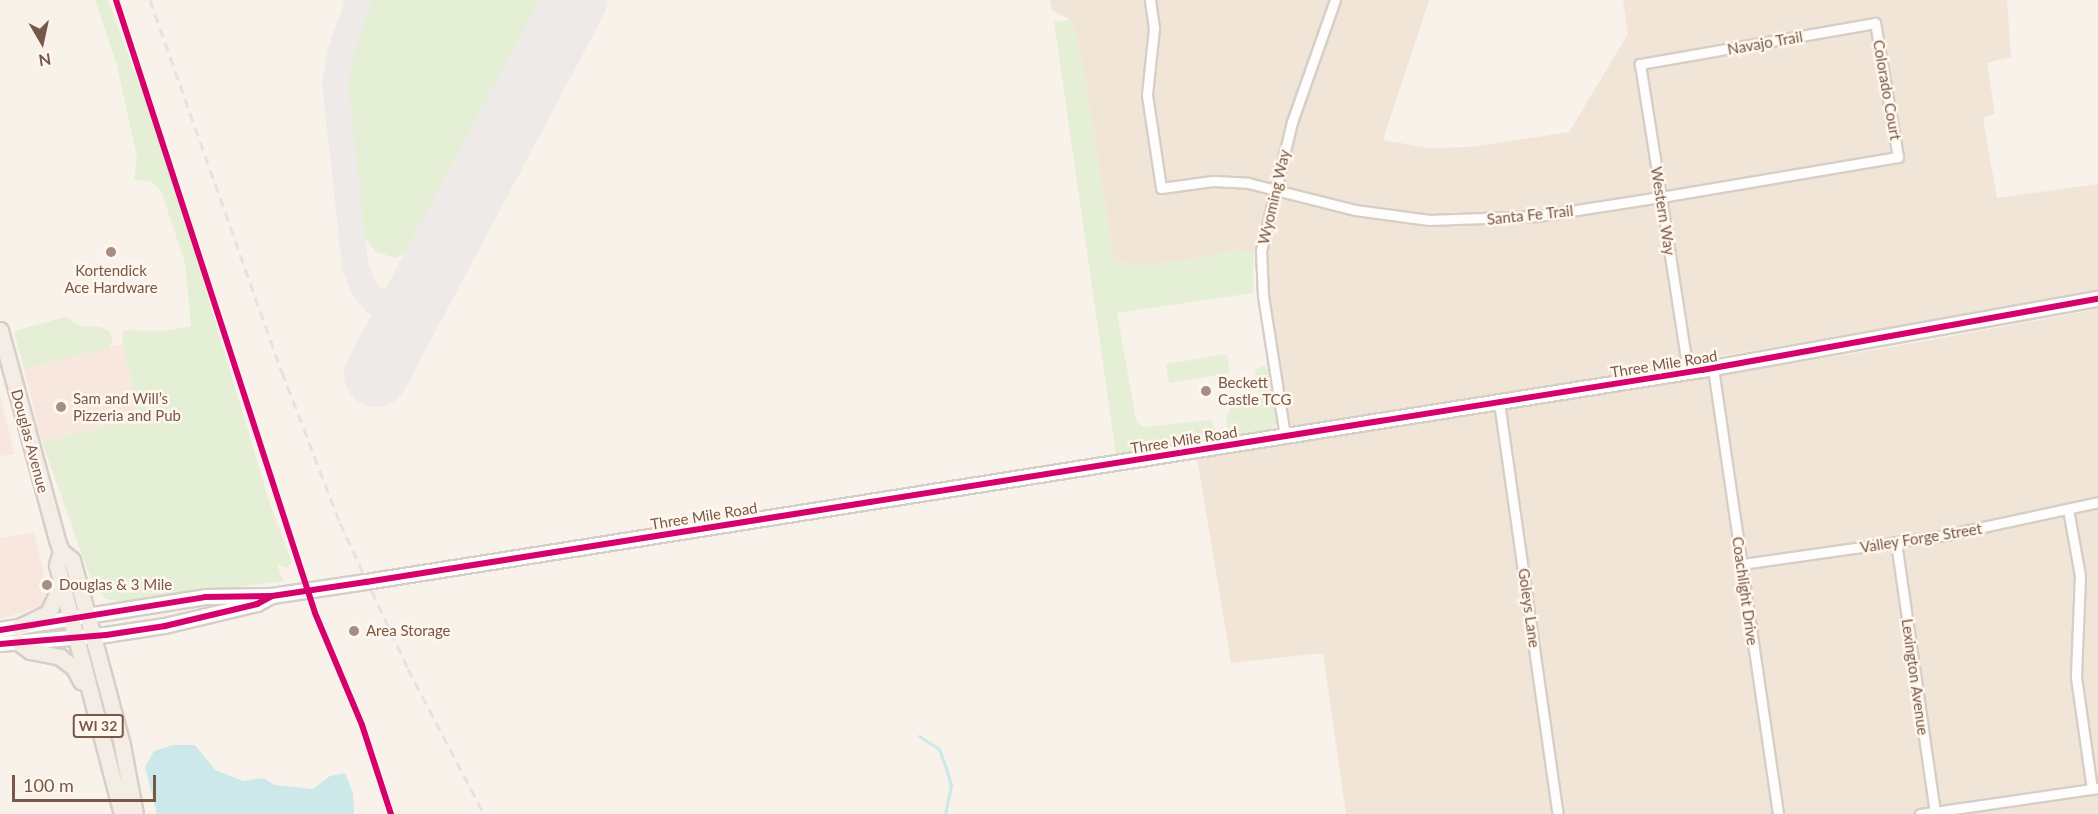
<!DOCTYPE html>
<html>
<head>
<meta charset="utf-8">
<style>
	body { margin:0 }
	#map { position:relative; width:2098px; height:814px; overflow:hidden; background:#f8f2eb; font-family:Lato,sans-serif }
	div>[style] { position:absolute }
	[style*='--x'] { left:calc(var(--x)*1px); top:calc(var(--y)*1px); width:calc(var(--w)*1px); rotate:calc(var(--a)*1deg) }
	.residential>* { inset:0; background:#f1e5d8 }
	.commercial>* { inset:0; background:#f8e7de }
	.green>* { inset:0; background:#e5efd5 }
	.water>* { inset:0; background:#cce8e9 }
	.stream>* { height:3px; margin:-1.5px; padding:0 1.5px; transform-origin:1.5px; border-radius:1.5px; background:#cce8e9 }
	.taxiway>* { height:26px; margin:-13px; padding:0 13px; transform-origin:13px; border-radius:13px; background:#eeeae8 }
	.runway>* { height:64px; margin:-32px; padding:0 32px; transform-origin:32px; border-radius:32px; background:#eeeae8 }
	.roads { filter:drop-shadow(2px 0 #d6cec8) drop-shadow(-2px 0 #d6cec8) drop-shadow(0 2px #d6cec8) drop-shadow(0 -2px #d6cec8) }
	.street>* { height:9px; margin:-4.5px; padding:0 4.5px; transform-origin:4.5px; border-radius:4.5px; background:#fefdfc }
	.secondary>* { height:14px; margin:-7px; padding:0 7px; transform-origin:7px; border-radius:7px; background:#fefdfc }
	.primary>* { height:15px; margin:-7.5px; padding:0 7.5px; transform-origin:7.5px; border-radius:7.5px; background:#f3ede5 }
	.rail>* { height:3px; margin-top:-1.5px; transform-origin:0; background:repeating-linear-gradient(90deg,#e5e2e5 0 9px,transparent 0 15px) }
	.cycleway>* { height:6px; margin:-3px; padding:0 3px; transform-origin:3px; border-radius:3px; background:#d6006c }
	.dots>* { width:16px; height:16px; translate:-50% -50%; box-sizing:border-box; border:3px solid #fff7ed; border-radius:50% }
	span { translate:-50% -50%; white-space:nowrap; text-align:center; line-height:1.15; -webkit-text-stroke:5px #fff7ed; paint-order:stroke }
	.shield-label span { padding:2px 4px; background:#fff7ed; border:2px solid; border-radius:4px; -webkit-text-stroke-width:0 }
	.shield-label { font-size:14px; color:#785849; font-weight:700 }
	.street-label { font-size:15px; color:#785849 }
	.poi-label { font-size:15px; color:#785849 }
	.left { translate:0 -50%; text-align:left }
	.north { position:absolute; left:12px; top:12px; width:60px; height:60px; -webkit-text-stroke:4px #fff7ed; paint-order:stroke; rotate:171deg; font-size:16px; font-weight:700; line-height:24px; text-align:center; color:#785849 }
	.north::after { content:''; display:block; margin:auto; width:21px; height:27px; background:#785849; clip-path:polygon(50% 0,100% 100%,50% 72%,0 100%) }
	.scale { position:absolute; left:12px; top:775px; width:144px; height:27px; box-sizing:border-box; border:3px solid #785849; border-top:0; padding-left:8px; font-size:18px; line-height:21px; white-space:nowrap; color:#785849; -webkit-text-stroke:4px #fff7ed; paint-order:stroke }
</style>
</head>
<body>
<div id="map">
	<div class="residential">
		<i style="clip-path:polygon(1050px 0,1429px 0,1383px 140px,1429px 148px,1471px 147px,1569px 132px,1628px 34px,1623px 0,2007px 0,2011px 57px,1987px 63px,1995px 114px,1983px 118px,1997px 198px,2098px 184px,2098px 291px,1292px 430px,1268px 298px,1267px 255px,1233px 250px,1202px 258px,1147px 265px,1114px 261px,1082px 60px,1071px 20px,1052px 10px)"></i>
		<i style="clip-path:polygon(2098px 309px,2098px 814px,1346px 814px,1323px 653px,1231px 663px,1197px 458px,1887px 348px)"></i>
	</div>
	<div class="commercial">
		<i style="clip-path:polygon(122px 344px,141px 417px,42px 442px,24px 369px)"></i>
		<i style="clip-path:polygon(0 396px,15px 454px,0 456px)"></i>
		<i style="clip-path:polygon(34px 532px,48px 592px,43px 606px,0 619px,0 538px)"></i>
	</div>
	<div class="green">
		<i style="clip-path:polygon(95px 0,108px 0,166px 157px,269px 501px,292px 562px,286px 568px,277px 564px,283px 581px,122px 602px,107px 599px,94px 588px,42px 442px,141px 417px,122px 344px,123px 330px,163px 331px,191px 326px,185px 263px,161px 191px,151px 181px,134px 180px,137px 157px,116px 62px)"></i>
		<i style="clip-path:polygon(371px 0,551px 0,421px 245px,396px 258px,376px 252px,363px 236px,346px 105px,350px 60px)"></i>
		<i style="clip-path:polygon(1071px 20px,1082px 60px,1114px 261px,1147px 265px,1202px 258px,1233px 250px,1254px 251px,1253px 293px,1117px 313px,1136px 420px,1143px 427px,1211px 420px,1219px 438px,1116px 454px,1054px 22px)"></i>
		<i style="clip-path:polygon(65px 317px,81px 326px,101px 327px,110px 332px,113px 340px,108px 348px,24px 369px,14px 331px)"></i>
		<i style="clip-path:polygon(1227px 354px,1230px 373px,1169px 383px,1166px 364px)"></i>
		<i style="clip-path:polygon(1264px 366px,1270px 372px,1278px 423px,1272px 429px,1230px 436px,1226px 421px,1231px 405px,1260px 400px,1255px 369px)"></i>
	</div>
	<div class="water">
		<i style="clip-path:polygon(173px 745px,195px 745px,215px 770px,243px 781px,263px 778px,275px 785px,313px 789px,330px 776px,345px 773px,353px 793px,354px 814px,157px 814px,145px 767px,154px 751px)"></i>
	</div>
	<div class="stream">
		<i style="--x:919;--y:736;--w:24;--a:33"></i>
		<i style="--x:939;--y:749;--w:20;--a:70"></i>
		<i style="--x:946;--y:768;--w:19;--a:74"></i>
		<i style="--x:951;--y:786;--w:29;--a:102"></i>
	</div>
	<div class="taxiway">
		<i style="--x:359;--y:0;--w:54;--a:109.4"></i>
		<i style="--x:341;--y:51;--w:34;--a:100"></i>
		<i style="--x:335;--y:84;--w:182;--a:83.7"></i>
		<i style="--x:355;--y:265;--w:25;--a:69"></i>
		<i style="--x:364;--y:288;--w:16;--a:52"></i>
		<i style="--x:374;--y:301;--w:39;--a:7"></i>
	</div>
	<div class="runway">
		<i style="--x:376;--y:375;--w:425;--a:-62"></i>
	</div>
	<div class="roads">
		<div class="street">
			<i style="--x:1150;--y:0;--w:28;--a:82"></i>
			<i style="--x:1154;--y:28;--w:67;--a:96"></i>
			<i style="--x:1147;--y:95;--w:94;--a:81.4"></i>
			<i style="--x:1161;--y:188;--w:52;--a:-7.7"></i>
			<i style="--x:1213;--y:181;--w:35;--a:3"></i>
			<i style="--x:1248;--y:183;--w:110;--a:14.2"></i>
			<i style="--x:1355;--y:210;--w:75;--a:7.7"></i>
			<i style="--x:1429;--y:220;--w:109;--a:-2.1"></i>
			<i style="--x:1538;--y:216;--w:124;--a:-8.8"></i>
			<i style="--x:1661;--y:197;--w:240;--a:-9.6"></i>
			<i style="--x:1898;--y:157;--w:136;--a:-99.7"></i>
			<i style="--x:1875;--y:23;--w:239;--a:170.1"></i>
			<i style="--x:1640;--y:64;--w:135;--a:81"></i>
			<i style="--x:1661;--y:197;--w:177;--a:81.2"></i>
			<i style="--x:1713;--y:368;--w:451;--a:81.7"></i>
			<i style="--x:1499;--y:402;--w:416;--a:81.9"></i>
			<i style="--x:1285;--y:436;--w:143;--a:-98.9"></i>
			<i style="--x:1263;--y:295;--w:44;--a:-92.6"></i>
			<i style="--x:1261;--y:251;--w:133;--a:-76.5"></i>
			<i style="--x:1292;--y:122;--w:129;--a:-70.6"></i>
			<i style="--x:2068;--y:509;--w:68;--a:79.8"></i>
			<i style="--x:2080;--y:576;--w:101;--a:92.3"></i>
			<i style="--x:2076;--y:677;--w:113;--a:81.9"></i>
			<i style="--x:1896;--y:542;--w:273;--a:81.8"></i>
			<i style="--x:1742;--y:564;--w:206;--a:-8.1"></i>
			<i style="--x:1946;--y:535;--w:156;--a:-12.2"></i>
			<i style="--x:1920;--y:814;--w:180;--a:-8.3"></i>
		</div>
		<div class="secondary">
			<i style="--x:0;--y:630;--w:208;--a:-9.1"></i>
			<i style="--x:205;--y:597;--w:67;--a:-0.9"></i>
			<i style="--x:272;--y:596;--w:95;--a:-8.5"></i>
			<i style="--x:366;--y:582;--w:1353;--a:-9.02"></i>
			<i style="--x:1702;--y:370;--w:402;--a:-10.2"></i>
			<i style="--x:0;--y:644;--w:106;--a:-4.9"></i>
			<i style="--x:106;--y:635;--w:60;--a:-8.7"></i>
			<i style="--x:165;--y:626;--w:95;--a:-13.4"></i>
			<i style="--x:257;--y:604;--w:17;--a:-28"></i>
		</div>
		<div class="primary">
			<i style="--x:0;--y:330;--w:218;--a:74.8"></i>
			<i style="--x:57;--y:540;--w:12;--a:70"></i>
			<i style="--x:61;--y:551;--w:14;--a:39"></i>
			<i style="--x:72;--y:560;--w:60;--a:74.6"></i>
			<i style="--x:88;--y:618;--w:131;--a:75"></i>
			<i style="--x:122;--y:745;--w:70;--a:79.3"></i>
			<i style="--x:61;--y:551;--w:15;--a:106"></i>
			<i style="--x:57;--y:565;--w:257;--a:75.4"></i>
			<i style="--x:19;--y:627;--w:32;--a:-26"></i>
			<i style="--x:48;--y:613;--w:33;--a:-65"></i>
			<i style="--x:19;--y:643;--w:14;--a:36"></i>
			<i style="--x:30;--y:651;--w:31;--a:11"></i>
			<i style="--x:60;--y:657;--w:18;--a:38"></i>
			<i style="--x:74;--y:668;--w:15;--a:62"></i>
		</div>
	</div>
	<div class="rail">
		<i style="--x:150;--y:0;--w:395;--a:70.5"></i>
		<i style="--x:282;--y:372;--w:162;--a:69"></i>
		<i style="--x:340;--y:523;--w:161;--a:65"></i>
		<i style="--x:408;--y:669;--w:164;--a:62.3"></i>
	</div>
	<div class="cycleway">
		<i style="--x:116;--y:0;--w:644;--a:72.01"></i>
		<i style="--x:315;--y:613;--w:121;--a:67.2"></i>
		<i style="--x:362;--y:725;--w:94;--a:72"></i>
		<i style="--x:0;--y:630;--w:208;--a:-9.1"></i>
		<i style="--x:205;--y:597;--w:67;--a:-0.9"></i>
		<i style="--x:272;--y:596;--w:95;--a:-8.5"></i>
		<i style="--x:366;--y:582;--w:1353;--a:-9.02"></i>
		<i style="--x:1702;--y:370;--w:402;--a:-10.2"></i>
		<i style="--x:0;--y:644;--w:106;--a:-4.9"></i>
		<i style="--x:106;--y:635;--w:60;--a:-8.7"></i>
		<i style="--x:165;--y:626;--w:95;--a:-13.4"></i>
		<i style="--x:257;--y:604;--w:17;--a:-28"></i>
	</div>
	<div class="dots">
		<i style="left:111px;top:252px;background:#a58e82"></i>
		<i style="left:1206px;top:391px;background:#a58e82"></i>
		<i style="left:61px;top:407px;background:#a58e82"></i>
		<i style="left:47px;top:585px;background:#a58e82"></i>
		<i style="left:354px;top:631px;background:#a58e82"></i>
	</div>
	<div class="shield-label">
		<span style="left:98px;top:726px">WI 32</span>
	</div>
	<div class="street-label">
		<span style="left:1765px;top:43px;rotate:-10deg">Navajo Trail</span>
		<span style="left:1887px;top:90px;rotate:80deg">Colorado Court</span>
		<span style="left:1274px;top:197px;rotate:-77deg">Wyoming Way</span>
		<span style="left:1663px;top:211px;rotate:81deg">Western Way</span>
		<span style="left:1530px;top:215px;rotate:-6deg">Santa Fe Trail</span>
		<span style="left:1664px;top:364px;rotate:-9deg">Three Mile Road</span>
		<span style="left:1184px;top:440px;rotate:-9deg">Three Mile Road</span>
		<span style="left:30px;top:441px;rotate:75deg">Douglas Avenue</span>
		<span style="left:704px;top:516px;rotate:-9deg">Three Mile Road</span>
		<span style="left:1921px;top:538px;rotate:-9deg">Valley Forge Street</span>
		<span style="left:1745px;top:591px;rotate:82deg">Coachlight Drive</span>
		<span style="left:1529px;top:608px;rotate:82deg">Goleys Lane</span>
		<span style="left:1915px;top:677px;rotate:82deg">Lexington Avenue</span>
	</div>
	<div class="poi-label">
		<span style="left:111px;top:279px">Kortendick<br>Ace Hardware</span>
		<span class="left" style="left:1218px;top:391px">Beckett<br>Castle TCG</span>
		<span class="left" style="left:73px;top:407px">Sam and Will’s<br>Pizzeria and Pub</span>
		<span class="left" style="left:59px;top:585px">Douglas &amp; 3 Mile</span>
		<span class="left" style="left:366px;top:631px">Area Storage</span>
	</div>
	<div class="north">N</div>
	<div class="scale">100 m</div>
</div>
</body>
</html>
